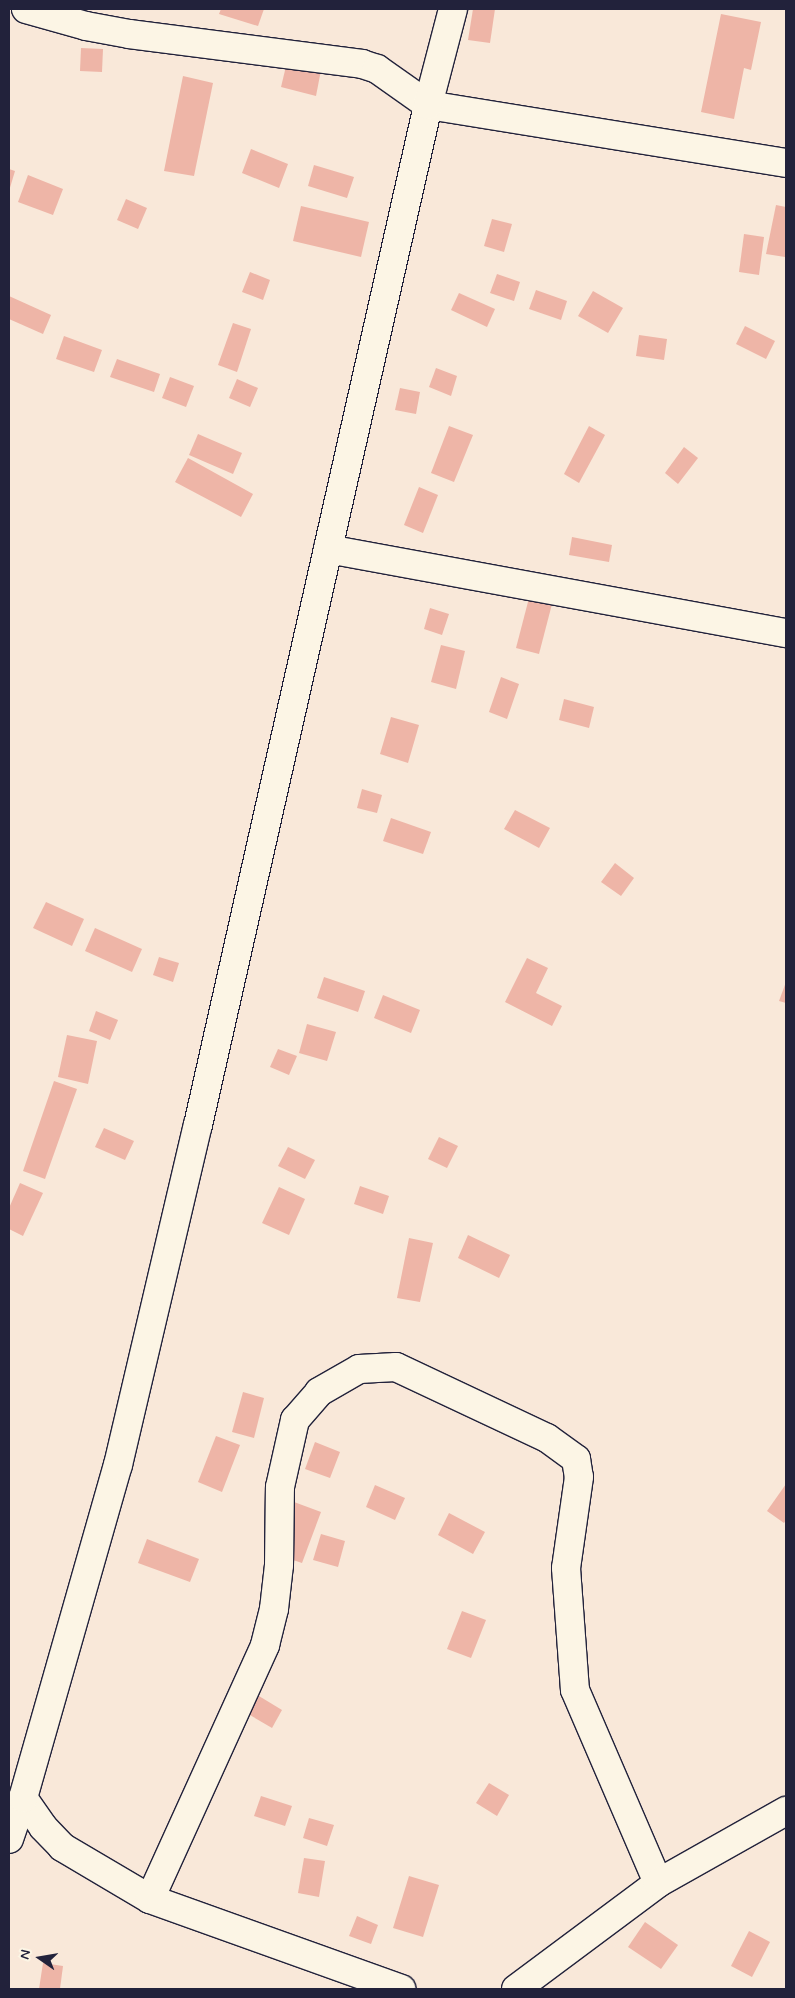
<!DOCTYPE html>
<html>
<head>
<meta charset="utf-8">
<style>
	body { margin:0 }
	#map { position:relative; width:795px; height:1998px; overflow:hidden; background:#f9e8d9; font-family:Mynerve,sans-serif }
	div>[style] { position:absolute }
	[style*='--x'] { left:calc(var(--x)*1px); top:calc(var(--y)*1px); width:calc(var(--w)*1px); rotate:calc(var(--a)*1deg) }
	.building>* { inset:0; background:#eeb5a7 }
	.roads { filter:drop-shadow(1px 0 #22223b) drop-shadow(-1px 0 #22223b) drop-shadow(0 1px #22223b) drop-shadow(0 -1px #22223b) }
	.minor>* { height:28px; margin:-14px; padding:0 14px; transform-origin:14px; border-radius:14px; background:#fcf5e5 }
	span { translate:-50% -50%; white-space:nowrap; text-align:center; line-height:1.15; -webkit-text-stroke:4px #fcf5e5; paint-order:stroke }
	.frame { position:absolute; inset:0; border:10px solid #22223b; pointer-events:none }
	.north { position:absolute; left:15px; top:1933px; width:50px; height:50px; -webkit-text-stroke:4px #fcf5e5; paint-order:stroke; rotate:283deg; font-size:14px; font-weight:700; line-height:20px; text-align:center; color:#22223b }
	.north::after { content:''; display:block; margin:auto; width:18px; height:22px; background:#22223b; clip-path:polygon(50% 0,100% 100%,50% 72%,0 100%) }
</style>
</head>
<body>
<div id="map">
	<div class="building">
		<i style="clip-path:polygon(221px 9px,264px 9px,258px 26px,219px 14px)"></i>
		<i style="clip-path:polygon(473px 9px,495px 9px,490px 43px,468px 40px)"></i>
		<i style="clip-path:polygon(721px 14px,761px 22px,751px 70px,744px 68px,734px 119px,701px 112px)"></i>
		<i style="clip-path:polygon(81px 48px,103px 49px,102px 72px,80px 71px)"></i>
		<i style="clip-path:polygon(287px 62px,321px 70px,316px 96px,281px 87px)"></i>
		<i style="clip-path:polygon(183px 76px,213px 83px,194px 176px,164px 171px)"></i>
		<i style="clip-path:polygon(251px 149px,288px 164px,279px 188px,242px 173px)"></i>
		<i style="clip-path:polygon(314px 165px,354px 177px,347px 198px,308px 186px)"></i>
		<i style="clip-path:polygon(9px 169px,15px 171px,9px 191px)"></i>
		<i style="clip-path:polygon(28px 175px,63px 189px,53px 215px,18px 202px)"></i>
		<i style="clip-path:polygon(126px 199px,147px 208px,138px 229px,117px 220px)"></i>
		<i style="clip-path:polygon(776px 205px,786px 207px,785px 257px,766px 254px)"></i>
		<i style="clip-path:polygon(301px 206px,369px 222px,361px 257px,293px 241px)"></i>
		<i style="clip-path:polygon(492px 219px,512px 224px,504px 252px,484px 246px)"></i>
		<i style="clip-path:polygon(744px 234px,764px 237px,759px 275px,739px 272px)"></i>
		<i style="clip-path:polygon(250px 272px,270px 280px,263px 300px,242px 292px)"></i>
		<i style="clip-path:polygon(497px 274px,520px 282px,514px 301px,490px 293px)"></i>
		<i style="clip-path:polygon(536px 290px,567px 301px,561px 320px,529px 309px)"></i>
		<i style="clip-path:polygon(593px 291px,623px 308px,608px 333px,578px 316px)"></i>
		<i style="clip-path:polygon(459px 293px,495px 309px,487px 327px,451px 310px)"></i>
		<i style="clip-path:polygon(9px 296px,51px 315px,43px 334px,9px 319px)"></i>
		<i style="clip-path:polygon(233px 323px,251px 329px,237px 372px,218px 365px)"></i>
		<i style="clip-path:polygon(745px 326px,775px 341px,766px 359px,736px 344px)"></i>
		<i style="clip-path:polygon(639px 335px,667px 339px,664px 360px,636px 356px)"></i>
		<i style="clip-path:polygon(64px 336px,102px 350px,94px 372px,56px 359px)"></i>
		<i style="clip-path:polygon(117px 359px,160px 374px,154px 392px,110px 377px)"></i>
		<i style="clip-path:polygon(436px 368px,457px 376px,451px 396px,429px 387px)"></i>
		<i style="clip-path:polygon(170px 377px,194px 386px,186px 407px,162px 398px)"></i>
		<i style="clip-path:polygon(237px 379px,258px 388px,250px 407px,229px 398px)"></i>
		<i style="clip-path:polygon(400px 388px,420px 392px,416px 414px,395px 410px)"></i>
		<i style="clip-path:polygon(449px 426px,473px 435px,454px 482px,431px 473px)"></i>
		<i style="clip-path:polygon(589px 426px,605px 435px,579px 483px,564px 474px)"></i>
		<i style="clip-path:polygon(198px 434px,242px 453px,233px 474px,189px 455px)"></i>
		<i style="clip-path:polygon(684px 447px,698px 458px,678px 484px,665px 473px)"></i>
		<i style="clip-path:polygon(188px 458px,253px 494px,241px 517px,175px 482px)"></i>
		<i style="clip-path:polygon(419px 487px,438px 495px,423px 533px,404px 525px)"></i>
		<i style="clip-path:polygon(572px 537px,612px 545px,609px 562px,569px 555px)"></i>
		<i style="clip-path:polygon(529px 598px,552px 604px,539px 654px,516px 648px)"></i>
		<i style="clip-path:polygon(430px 608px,449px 614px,442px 635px,424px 629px)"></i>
		<i style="clip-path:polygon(441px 645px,465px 651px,456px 689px,431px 682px)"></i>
		<i style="clip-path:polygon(501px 677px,519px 684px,507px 719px,489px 712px)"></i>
		<i style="clip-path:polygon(564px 699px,594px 707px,589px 728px,559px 720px)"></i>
		<i style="clip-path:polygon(391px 717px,419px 725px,408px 763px,380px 754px)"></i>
		<i style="clip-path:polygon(362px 789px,382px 795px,377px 813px,357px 808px)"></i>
		<i style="clip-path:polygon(515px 810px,550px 828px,539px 848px,504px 829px)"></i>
		<i style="clip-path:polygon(391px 818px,431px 832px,423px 854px,383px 841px)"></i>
		<i style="clip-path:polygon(615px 863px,634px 878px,621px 896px,601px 882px)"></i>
		<i style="clip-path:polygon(46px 902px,84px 919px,72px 946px,33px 928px)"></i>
		<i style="clip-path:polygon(95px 928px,142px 949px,132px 972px,85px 951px)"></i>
		<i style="clip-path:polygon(159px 957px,179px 963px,173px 982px,153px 975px)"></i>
		<i style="clip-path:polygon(527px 958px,548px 968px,536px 993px,562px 1006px,552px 1026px,505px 1002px)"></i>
		<i style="clip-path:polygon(324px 977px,365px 991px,358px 1012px,317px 998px)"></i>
		<i style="clip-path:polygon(786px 982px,786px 1003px,779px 1001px)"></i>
		<i style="clip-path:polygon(383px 995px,420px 1010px,411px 1033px,374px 1018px)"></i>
		<i style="clip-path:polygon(96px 1011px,118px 1020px,110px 1040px,89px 1031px)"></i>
		<i style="clip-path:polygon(307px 1024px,336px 1032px,327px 1061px,299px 1053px)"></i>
		<i style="clip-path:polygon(67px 1035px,97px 1041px,88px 1084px,58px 1077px)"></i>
		<i style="clip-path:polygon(278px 1049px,297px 1056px,289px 1075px,270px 1067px)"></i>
		<i style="clip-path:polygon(54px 1081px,77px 1089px,45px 1179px,23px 1171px)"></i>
		<i style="clip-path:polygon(104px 1128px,134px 1141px,125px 1160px,95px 1147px)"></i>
		<i style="clip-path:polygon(439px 1137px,458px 1146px,447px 1168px,428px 1159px)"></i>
		<i style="clip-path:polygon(288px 1147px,315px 1160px,305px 1179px,278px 1166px)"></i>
		<i style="clip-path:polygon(20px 1183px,43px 1193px,23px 1236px,9px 1229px,9px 1208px)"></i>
		<i style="clip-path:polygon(360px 1186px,389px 1196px,383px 1214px,354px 1204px)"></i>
		<i style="clip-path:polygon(279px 1187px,305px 1199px,289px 1235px,262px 1223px)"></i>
		<i style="clip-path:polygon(468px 1235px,510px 1255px,499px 1278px,458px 1258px)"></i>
		<i style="clip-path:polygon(409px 1238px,433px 1243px,420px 1302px,397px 1298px)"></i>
		<i style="clip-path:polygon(243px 1392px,264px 1398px,254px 1438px,232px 1432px)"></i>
		<i style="clip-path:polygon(216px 1436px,240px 1445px,222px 1492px,198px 1482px)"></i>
		<i style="clip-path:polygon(315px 1442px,340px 1452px,330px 1478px,305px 1469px)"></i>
		<i style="clip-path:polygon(786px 1484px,786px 1520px,784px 1523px,767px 1511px)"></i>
		<i style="clip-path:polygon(375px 1485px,405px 1498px,395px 1520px,366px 1507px)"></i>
		<i style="clip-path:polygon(286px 1499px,321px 1512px,302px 1563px,281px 1556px)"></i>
		<i style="clip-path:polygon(449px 1513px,485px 1532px,473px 1554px,438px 1535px)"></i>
		<i style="clip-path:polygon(321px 1534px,345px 1541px,338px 1567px,313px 1560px)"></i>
		<i style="clip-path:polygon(147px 1539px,199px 1559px,190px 1582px,138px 1563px)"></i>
		<i style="clip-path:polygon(462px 1611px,486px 1620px,471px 1658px,447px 1649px)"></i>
		<i style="clip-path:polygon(239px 1684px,282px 1710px,272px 1728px,243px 1711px)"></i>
		<i style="clip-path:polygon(489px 1783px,509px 1795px,497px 1816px,476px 1803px)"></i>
		<i style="clip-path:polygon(261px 1796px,292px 1806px,285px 1826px,254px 1816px)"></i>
		<i style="clip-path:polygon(309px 1818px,334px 1825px,327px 1846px,303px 1838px)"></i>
		<i style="clip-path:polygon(304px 1858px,325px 1861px,319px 1897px,298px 1893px)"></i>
		<i style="clip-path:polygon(409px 1876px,439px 1885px,423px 1937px,393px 1928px)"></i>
		<i style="clip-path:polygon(357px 1916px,378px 1925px,371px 1944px,349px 1936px)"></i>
		<i style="clip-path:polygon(645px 1922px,678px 1945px,661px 1969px,628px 1947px)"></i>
		<i style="clip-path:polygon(749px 1931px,770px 1942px,752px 1977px,731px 1966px)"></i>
		<i style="clip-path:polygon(43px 1963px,63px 1966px,60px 1989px,39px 1989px)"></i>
	</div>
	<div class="roads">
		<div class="minor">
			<i style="--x:26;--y:9;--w:62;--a:15.8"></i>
			<i style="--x:86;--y:26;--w:44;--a:10.5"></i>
			<i style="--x:129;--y:34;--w:235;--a:7.3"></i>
			<i style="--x:362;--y:64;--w:16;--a:18"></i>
			<i style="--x:377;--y:69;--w:62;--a:35.2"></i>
			<i style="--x:428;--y:105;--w:363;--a:9.2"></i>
			<i style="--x:328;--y:549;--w:466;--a:10.4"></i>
			<i style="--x:23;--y:1798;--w:35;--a:55"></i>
			<i style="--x:43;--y:1827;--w:28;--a:46"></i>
			<i style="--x:62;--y:1847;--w:102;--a:30.6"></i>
			<i style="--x:150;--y:1899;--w:267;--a:19.7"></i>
			<i style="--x:9;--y:1839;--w:43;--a:-71.1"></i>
			<i style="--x:23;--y:1798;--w:346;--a:-74.1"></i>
			<i style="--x:118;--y:1465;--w:349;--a:-76.8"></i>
			<i style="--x:198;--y:1125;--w:1046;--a:-77.29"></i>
			<i style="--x:428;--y:105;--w:99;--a:-75.4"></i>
			<i style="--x:150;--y:1899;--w:279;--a:-65.6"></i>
			<i style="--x:265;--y:1645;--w:37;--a:-76"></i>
			<i style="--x:274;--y:1609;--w:44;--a:-83.5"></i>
			<i style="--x:279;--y:1565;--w:78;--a:-89.3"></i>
			<i style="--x:280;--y:1487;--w:69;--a:-77.4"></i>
			<i style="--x:295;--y:1420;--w:37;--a:-49"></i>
			<i style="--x:319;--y:1392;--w:46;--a:-29.9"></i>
			<i style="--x:359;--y:1369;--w:37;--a:-3"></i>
			<i style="--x:396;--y:1367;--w:167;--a:25.2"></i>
			<i style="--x:547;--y:1438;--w:36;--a:36"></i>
			<i style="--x:576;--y:1459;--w:18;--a:81"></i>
			<i style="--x:579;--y:1477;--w:92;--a:98.1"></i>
			<i style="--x:566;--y:1568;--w:122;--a:85.8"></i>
			<i style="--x:575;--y:1690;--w:210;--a:66.7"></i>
			<i style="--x:516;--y:1989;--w:177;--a:-36.7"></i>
			<i style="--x:658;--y:1883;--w:147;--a:-29.4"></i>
		</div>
	</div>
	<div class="frame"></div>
	<div class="north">N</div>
</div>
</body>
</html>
